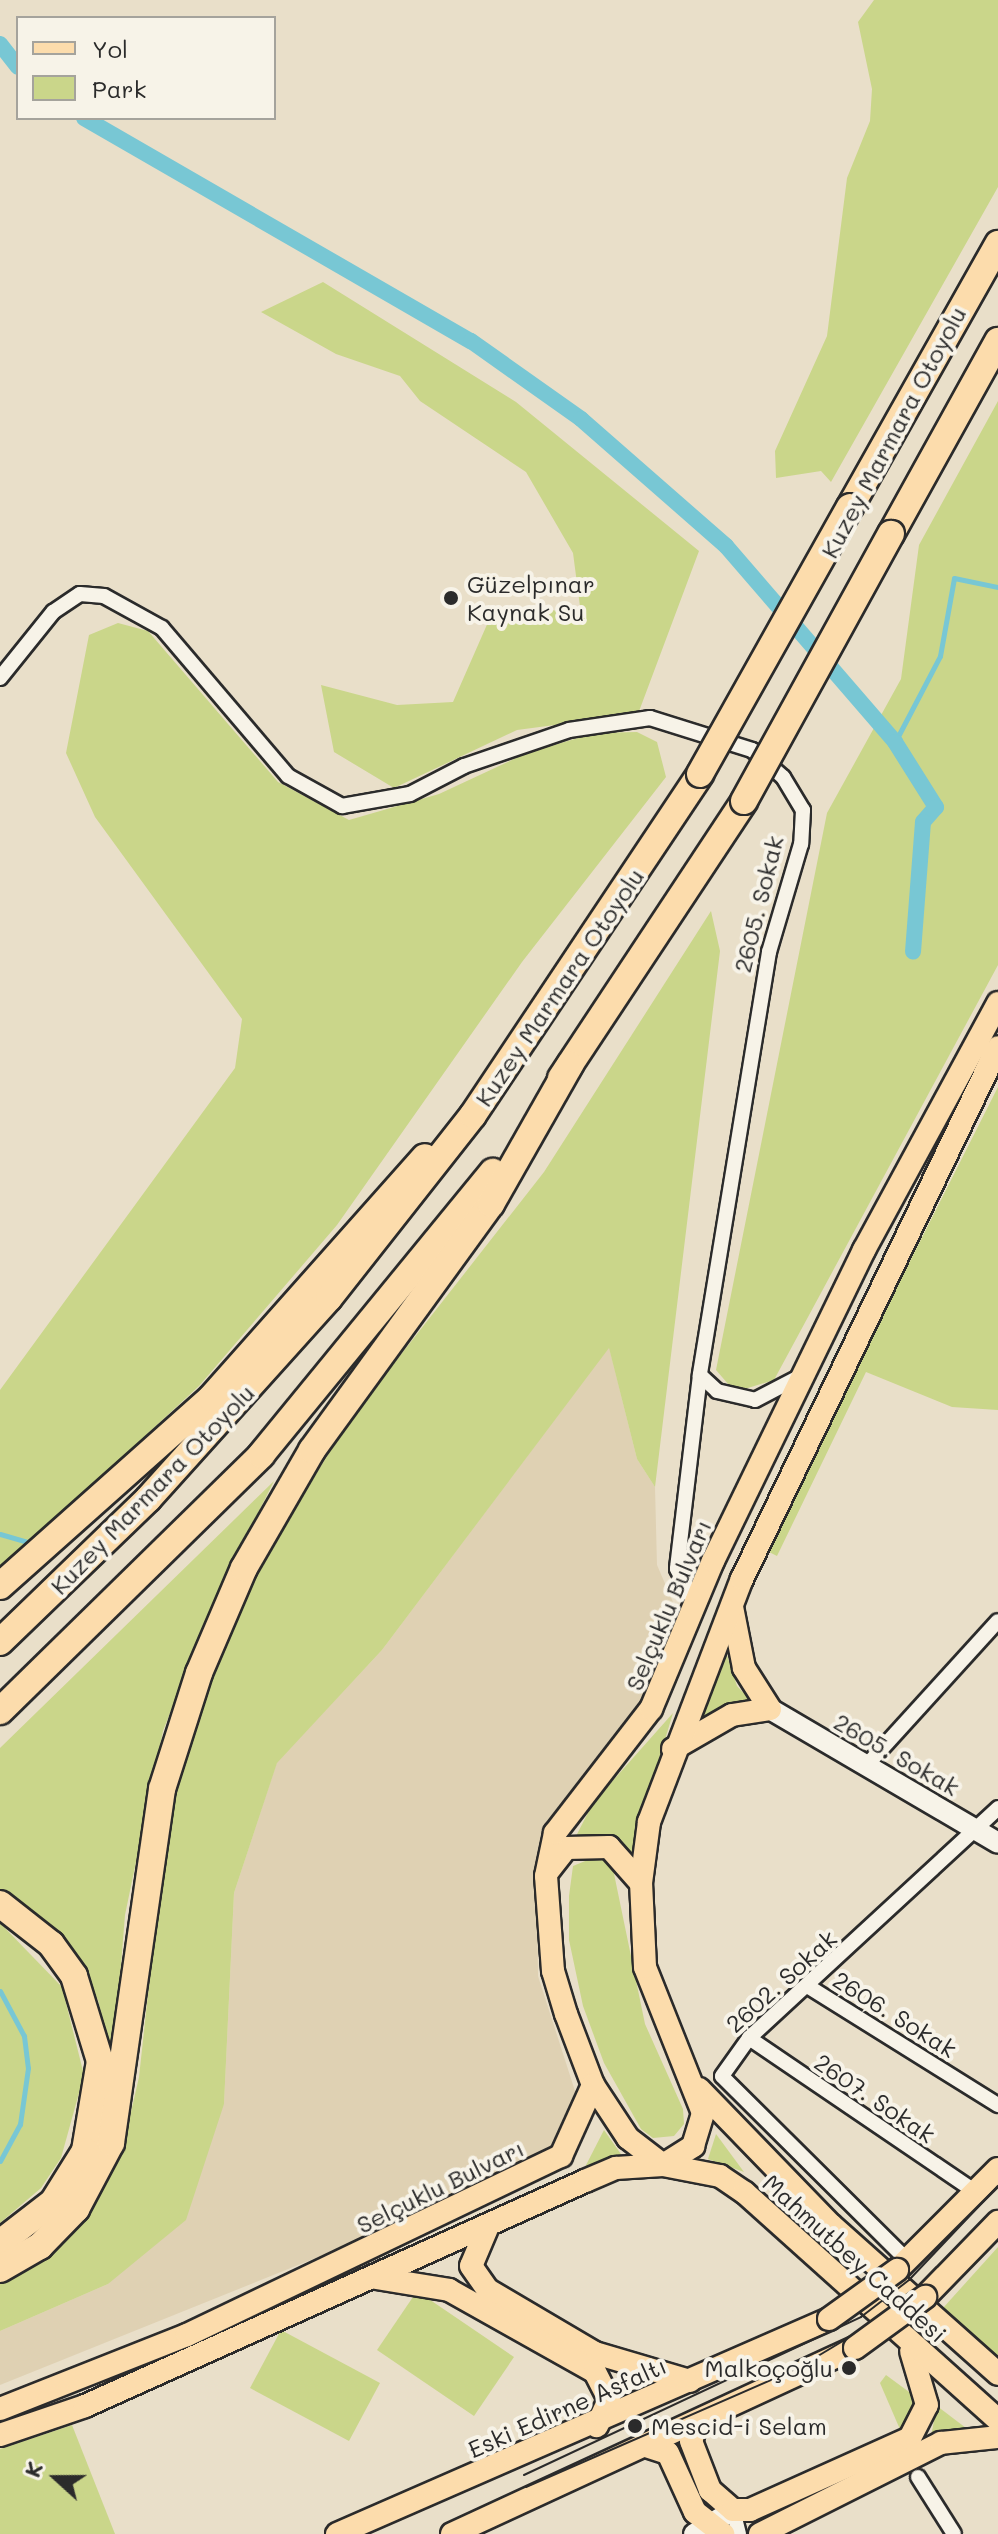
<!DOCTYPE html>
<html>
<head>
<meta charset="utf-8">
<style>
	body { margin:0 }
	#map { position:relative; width:998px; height:2534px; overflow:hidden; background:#e9dfc9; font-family:Mali,sans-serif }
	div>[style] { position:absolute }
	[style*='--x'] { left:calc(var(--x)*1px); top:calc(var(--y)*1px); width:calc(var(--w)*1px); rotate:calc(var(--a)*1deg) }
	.built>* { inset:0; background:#dfd1b3 }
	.green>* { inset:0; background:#cad68a }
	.stream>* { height:5px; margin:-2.5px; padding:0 2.5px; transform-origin:2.5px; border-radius:2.5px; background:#78c7d4 }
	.canal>* { height:16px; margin:-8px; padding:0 8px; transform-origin:8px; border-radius:8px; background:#78c7d4 }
	.roads { filter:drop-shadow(2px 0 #2b2b2b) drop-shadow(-2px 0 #2b2b2b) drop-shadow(0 2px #2b2b2b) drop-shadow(0 -2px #2b2b2b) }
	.street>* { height:14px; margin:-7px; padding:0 7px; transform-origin:7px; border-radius:7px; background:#f7f3e8 }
	.secondary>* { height:20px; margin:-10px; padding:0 10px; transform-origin:10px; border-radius:10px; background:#f7f3e8 }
	.primary>* { height:22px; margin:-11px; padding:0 11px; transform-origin:11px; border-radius:11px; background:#fcdcac }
	.highway>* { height:26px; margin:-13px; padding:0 13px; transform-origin:13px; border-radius:13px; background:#fcdcac }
	.tram>* { height:2px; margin:-1px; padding:0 1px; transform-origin:1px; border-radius:1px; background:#2b2b2b }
	.bridges { filter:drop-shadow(2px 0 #2b2b2b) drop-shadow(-2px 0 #2b2b2b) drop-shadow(0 2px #2b2b2b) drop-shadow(0 -2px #2b2b2b) }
	.primary-bridge>* { height:22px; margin:-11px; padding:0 11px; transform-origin:11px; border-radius:11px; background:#fcdcac }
	.highway-bridge>* { height:26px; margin:-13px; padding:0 13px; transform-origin:13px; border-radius:13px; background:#fcdcac }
	.dots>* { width:22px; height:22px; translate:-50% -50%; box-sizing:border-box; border:4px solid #f7f3e8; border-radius:50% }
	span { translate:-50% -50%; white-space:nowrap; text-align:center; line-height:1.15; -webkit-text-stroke:8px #f7f3e8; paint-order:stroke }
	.street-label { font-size:24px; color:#2b2b2b }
	.poi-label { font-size:24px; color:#2b2b2b }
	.left { translate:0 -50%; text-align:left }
	.right { translate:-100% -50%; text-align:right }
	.legend { position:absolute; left:16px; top:16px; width:260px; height:104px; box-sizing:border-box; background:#f7f3e8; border:2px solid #a5a39c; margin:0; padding:10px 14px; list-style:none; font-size:24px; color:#2b2b2b }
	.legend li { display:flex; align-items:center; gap:16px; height:40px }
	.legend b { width:40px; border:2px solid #a5a39c }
	.north { position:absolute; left:16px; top:2438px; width:80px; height:80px; -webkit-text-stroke:6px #f7f3e8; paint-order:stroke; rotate:291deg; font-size:22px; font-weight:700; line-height:32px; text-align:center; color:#2b2b2b }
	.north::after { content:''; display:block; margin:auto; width:28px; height:36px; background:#2b2b2b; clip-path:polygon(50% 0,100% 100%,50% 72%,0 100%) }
</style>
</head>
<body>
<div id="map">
	<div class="built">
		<i style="clip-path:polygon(609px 1347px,637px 1459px,655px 1487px,657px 1565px,679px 1616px,647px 1700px,537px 1868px,538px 1976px,575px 2091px,565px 2143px,450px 2204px,0 2385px,0 2331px,108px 2284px,224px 2104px,234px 1893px,277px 1762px,382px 1650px)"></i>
	</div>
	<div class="green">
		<i style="clip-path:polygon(874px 0,998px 0,998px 187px,831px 482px,821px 471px,776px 478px,775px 451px,827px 336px,847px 178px,870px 121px,872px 89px,858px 22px)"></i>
		<i style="clip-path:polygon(323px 282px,516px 402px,699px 551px,638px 714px,517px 730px,394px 788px,334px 752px,321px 685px,397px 705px,453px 702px,489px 620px,543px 609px,581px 614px,573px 553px,526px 472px,420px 401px,400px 376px,336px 354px,261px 312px)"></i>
		<i style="clip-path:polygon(998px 401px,998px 965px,774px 1380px,735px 1392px,716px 1370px,827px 813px,901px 679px,919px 545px)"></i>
		<i style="clip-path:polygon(118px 623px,148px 631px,278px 782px,349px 820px,439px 794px,527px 753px,595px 733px,637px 732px,657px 742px,666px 777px,522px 962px,337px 1225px,199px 1386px,0 1570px,0 1390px,235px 1068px,242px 1019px,95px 817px,66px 753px,89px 635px)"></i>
		<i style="clip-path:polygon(711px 911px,720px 951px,655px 1487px,637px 1459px,609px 1348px,382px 1650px,277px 1763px,234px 1893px,224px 2104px,186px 2220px,108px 2284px,0 2331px,0 2280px,86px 2216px,122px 2151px,139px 2077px,167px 1820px,193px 1719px,251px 1580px,348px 1422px,544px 1172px)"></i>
		<i style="clip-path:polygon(998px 1087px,998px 1410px,952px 1407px,866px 1372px,777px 1556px,769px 1552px,805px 1469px)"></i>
		<i style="clip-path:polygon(274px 1481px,215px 1599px,163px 1731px,125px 1915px,113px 2065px,98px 2000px,67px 1949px,51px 1926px,0 1889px,0 1748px)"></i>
		<i style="clip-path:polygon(725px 1649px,737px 1686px,756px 1706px,727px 1707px,696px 1723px)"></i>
		<i style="clip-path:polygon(673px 1713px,642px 1816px,637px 1859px,620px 1841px,575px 1838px,593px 1803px)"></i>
		<i style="clip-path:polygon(595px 1857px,612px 1864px,645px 2024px,683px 2109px,684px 2124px,674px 2136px,653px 2138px,641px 2129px,604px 2063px,583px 2006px,569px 1940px,569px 1896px,573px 1866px)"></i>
		<i style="clip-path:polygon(0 1923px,62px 1987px,84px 2075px,61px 2158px,41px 2188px,0 2223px)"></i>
		<i style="clip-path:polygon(604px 2130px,623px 2157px,583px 2171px)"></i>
		<i style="clip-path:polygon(716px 2134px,744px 2172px,708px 2159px)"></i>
		<i style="clip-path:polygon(998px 2247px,998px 2358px,943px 2308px)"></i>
		<i style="clip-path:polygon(417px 2291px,514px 2357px,474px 2416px,377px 2350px)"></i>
		<i style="clip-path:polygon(281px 2330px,380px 2383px,349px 2441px,250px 2388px)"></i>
		<i style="clip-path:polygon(886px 2375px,920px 2400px,902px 2434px,880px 2383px)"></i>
		<i style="clip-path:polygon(937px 2406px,966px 2428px,931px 2436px)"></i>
		<i style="clip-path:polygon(72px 2425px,115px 2534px,0 2534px,0 2449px)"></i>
	</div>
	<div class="stream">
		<i style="--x:895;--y:742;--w:97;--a:-62.4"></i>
		<i style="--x:940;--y:656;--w:79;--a:-79.8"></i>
		<i style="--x:954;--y:578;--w:45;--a:11.6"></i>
		<i style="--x:0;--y:1534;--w:32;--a:16"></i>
		<i style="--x:0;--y:1991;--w:51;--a:61.9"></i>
		<i style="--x:24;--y:2036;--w:32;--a:83"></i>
		<i style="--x:28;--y:2068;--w:57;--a:98.1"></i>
		<i style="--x:20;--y:2124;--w:42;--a:118.4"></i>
	</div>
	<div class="canal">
		<i style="--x:0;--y:44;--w:29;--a:52"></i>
		<i style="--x:84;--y:118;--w:447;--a:30"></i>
		<i style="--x:471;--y:341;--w:135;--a:35.3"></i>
		<i style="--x:581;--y:419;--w:193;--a:41.2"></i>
		<i style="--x:726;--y:546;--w:259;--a:49.2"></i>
		<i style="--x:895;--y:742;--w:77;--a:57.8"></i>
		<i style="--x:936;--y:807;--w:20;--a:131"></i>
		<i style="--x:923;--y:822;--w:130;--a:94.4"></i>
	</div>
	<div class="roads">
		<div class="street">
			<i style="--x:0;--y:678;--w:85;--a:-51.2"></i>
			<i style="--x:53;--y:612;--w:32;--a:-34"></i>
			<i style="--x:80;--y:594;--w:24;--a:5"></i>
			<i style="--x:104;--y:596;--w:66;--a:28.9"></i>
			<i style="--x:162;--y:628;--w:194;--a:49.6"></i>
			<i style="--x:288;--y:776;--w:62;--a:29.1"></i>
			<i style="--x:342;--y:806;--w:69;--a:-10"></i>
			<i style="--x:410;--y:794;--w:61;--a:-27.4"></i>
			<i style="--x:464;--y:766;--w:111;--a:-18.9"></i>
			<i style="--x:569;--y:730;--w:82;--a:-8.4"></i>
			<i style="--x:650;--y:718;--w:107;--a:17.4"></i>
			<i style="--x:752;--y:750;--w:41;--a:41.1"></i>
			<i style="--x:783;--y:777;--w:39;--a:59"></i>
			<i style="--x:803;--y:810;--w:34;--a:93"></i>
			<i style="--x:801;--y:844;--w:113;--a:106.5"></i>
			<i style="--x:769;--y:952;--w:429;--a:99.3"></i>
			<i style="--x:700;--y:1375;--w:195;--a:96.8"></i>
			<i style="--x:677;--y:1569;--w:38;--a:62"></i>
			<i style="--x:700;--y:1375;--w:23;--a:43"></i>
			<i style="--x:717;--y:1391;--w:39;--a:13"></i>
			<i style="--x:755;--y:1400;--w:52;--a:-27.6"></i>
			<i style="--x:865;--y:1767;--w:197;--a:-47.7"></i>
			<i style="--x:809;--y:1987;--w:223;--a:32"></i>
			<i style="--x:749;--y:2038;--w:276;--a:34.2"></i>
			<i style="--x:908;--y:2261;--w:262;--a:-135.2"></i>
			<i style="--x:722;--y:2076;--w:47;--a:-54.6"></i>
			<i style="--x:749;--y:2038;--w:339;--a:-42.7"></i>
			<i style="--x:918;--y:2477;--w:67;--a:57.7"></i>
			<i style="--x:733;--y:2510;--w:25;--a:76"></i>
		</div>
		<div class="secondary">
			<i style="--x:770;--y:1709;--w:264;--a:30.4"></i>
			<i style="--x:694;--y:2534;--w:46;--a:-31.6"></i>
		</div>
		<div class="primary">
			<i style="--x:673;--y:1749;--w:68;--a:-30"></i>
			<i style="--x:732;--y:1715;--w:38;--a:-9"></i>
			<i style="--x:770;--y:1709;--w:49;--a:-122.4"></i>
			<i style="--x:744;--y:1668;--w:62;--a:-101.1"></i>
			<i style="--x:549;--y:1870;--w:28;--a:-52"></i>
			<i style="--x:566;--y:1848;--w:43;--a:-1.3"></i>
			<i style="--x:609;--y:1847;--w:48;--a:48.4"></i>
			<i style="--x:699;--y:2089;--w:190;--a:45.9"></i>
			<i style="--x:831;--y:2225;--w:224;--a:41.7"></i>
			<i style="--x:663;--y:2165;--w:44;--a:-142.4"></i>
			<i style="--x:628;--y:2138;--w:64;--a:-123.4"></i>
			<i style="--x:593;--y:2085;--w:76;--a:-110.8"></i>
			<i style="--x:566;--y:2014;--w:45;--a:-106.8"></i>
			<i style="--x:553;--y:1971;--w:95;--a:-94.2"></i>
			<i style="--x:546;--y:1876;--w:44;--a:-78.2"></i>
			<i style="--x:555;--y:1833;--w:157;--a:-52.3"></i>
			<i style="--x:651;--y:1709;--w:160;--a:-67.3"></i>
			<i style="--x:713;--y:1561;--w:346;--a:-64.1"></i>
			<i style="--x:864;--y:1250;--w:281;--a:-61.5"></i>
			<i style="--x:663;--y:2165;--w:36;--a:-32"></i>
			<i style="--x:693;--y:2146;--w:34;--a:-73"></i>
			<i style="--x:703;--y:2113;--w:157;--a:-111.7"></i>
			<i style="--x:645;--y:1967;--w:84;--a:-92.7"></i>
			<i style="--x:641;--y:1883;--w:62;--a:-82.5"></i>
			<i style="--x:649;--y:1822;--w:260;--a:-69.1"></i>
			<i style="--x:742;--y:1579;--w:590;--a:-64.3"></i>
			<i style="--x:488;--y:2226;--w:43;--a:113"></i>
			<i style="--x:471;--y:2266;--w:29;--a:55"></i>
			<i style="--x:488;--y:2290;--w:124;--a:30.5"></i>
			<i style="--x:595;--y:2353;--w:99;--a:16.4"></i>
			<i style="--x:897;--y:2270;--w:143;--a:-45"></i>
			<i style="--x:376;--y:2278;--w:74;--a:9.3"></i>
			<i style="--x:449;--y:2290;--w:167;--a:29.3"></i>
			<i style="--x:595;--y:2372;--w:31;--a:63"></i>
			<i style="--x:609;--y:2400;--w:29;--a:115"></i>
			<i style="--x:925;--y:2297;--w:105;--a:-45.8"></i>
			<i style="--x:0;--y:2409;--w:201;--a:-21.6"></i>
			<i style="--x:187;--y:2335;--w:415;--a:-25.6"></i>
			<i style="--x:561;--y:2156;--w:78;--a:-65.7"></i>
			<i style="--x:697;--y:2424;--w:18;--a:109"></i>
			<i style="--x:691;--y:2441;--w:53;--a:68.8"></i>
			<i style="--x:710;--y:2490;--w:30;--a:41"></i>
			<i style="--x:733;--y:2510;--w:17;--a:0"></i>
			<i style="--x:750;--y:2510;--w:175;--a:-24.2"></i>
			<i style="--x:910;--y:2438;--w:37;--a:-63"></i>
			<i style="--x:927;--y:2405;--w:56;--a:-106.5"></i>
			<i style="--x:0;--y:2435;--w:90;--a:-18.8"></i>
			<i style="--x:85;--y:2406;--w:548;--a:-24.23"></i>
			<i style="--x:585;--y:2181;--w:34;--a:-23"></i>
			<i style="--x:616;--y:2168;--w:47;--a:-3.7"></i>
			<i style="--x:663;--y:2165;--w:58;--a:10.9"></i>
			<i style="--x:720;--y:2176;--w:30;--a:34"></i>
			<i style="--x:745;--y:2193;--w:340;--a:41.9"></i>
			<i style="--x:643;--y:2445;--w:26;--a:18"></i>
			<i style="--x:668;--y:2453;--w:65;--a:65.4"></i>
			<i style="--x:695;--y:2512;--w:36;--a:38"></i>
			<i style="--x:337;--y:2534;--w:537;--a:-23.6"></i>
			<i style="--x:452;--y:2534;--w:444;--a:-24.8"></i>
			<i style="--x:760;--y:2534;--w:203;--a:-26.7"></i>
			<i style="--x:941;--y:2443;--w:57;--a:-6"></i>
		</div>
		<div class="highway">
			<i style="--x:850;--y:507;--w:302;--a:-60.6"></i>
			<i style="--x:891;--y:534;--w:221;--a:-61"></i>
			<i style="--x:561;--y:1078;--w:332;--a:-56.5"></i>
			<i style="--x:0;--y:1586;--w:283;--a:-41.7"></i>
			<i style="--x:211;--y:1398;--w:322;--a:-48.4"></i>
			<i style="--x:0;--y:1642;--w:206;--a:-44"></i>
			<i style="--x:148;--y:1499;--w:270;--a:-48"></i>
			<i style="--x:329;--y:1298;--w:233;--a:-51.8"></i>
			<i style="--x:473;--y:1115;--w:410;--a:-56.3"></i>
			<i style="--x:0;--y:1711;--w:366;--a:-44.4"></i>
			<i style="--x:261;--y:1455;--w:366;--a:-50.7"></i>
			<i style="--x:0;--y:1904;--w:65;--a:38.1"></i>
			<i style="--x:51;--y:1944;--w:39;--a:54"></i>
			<i style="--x:74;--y:1976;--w:89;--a:73"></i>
			<i style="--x:100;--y:2061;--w:91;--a:99.5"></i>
			<i style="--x:85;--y:2151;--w:60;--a:122.1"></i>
			<i style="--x:53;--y:2202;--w:67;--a:142.3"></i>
			<i style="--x:0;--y:2269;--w:46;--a:-29.9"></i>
			<i style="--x:40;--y:2246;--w:52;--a:-45.8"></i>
			<i style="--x:76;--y:2209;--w:75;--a:-62.1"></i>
			<i style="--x:111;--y:2143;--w:358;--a:-81.8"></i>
			<i style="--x:162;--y:1789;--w:122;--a:-72.3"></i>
			<i style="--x:199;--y:1673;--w:114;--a:-66.8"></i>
			<i style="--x:244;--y:1568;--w:136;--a:-60"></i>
			<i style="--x:312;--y:1450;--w:304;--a:-54"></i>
			<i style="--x:491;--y:1204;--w:160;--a:-60.4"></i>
		</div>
	</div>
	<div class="tram">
		<i style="--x:524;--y:2475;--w:372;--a:-25.1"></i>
		<i style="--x:861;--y:2317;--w:61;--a:-37.6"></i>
		<i style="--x:909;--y:2280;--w:129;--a:-46.6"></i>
		<i style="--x:526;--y:2487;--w:297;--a:-23.6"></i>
		<i style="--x:798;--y:2368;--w:99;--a:-31"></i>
	</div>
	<div class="bridges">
		<div class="primary-bridge">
			<i style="--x:829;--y:2319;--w:84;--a:-35.8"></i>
			<i style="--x:855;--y:2348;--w:87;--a:-36.1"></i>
		</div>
		<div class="highway-bridge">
			<i style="--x:700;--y:774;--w:306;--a:-60.7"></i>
			<i style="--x:744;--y:801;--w:305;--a:-61.2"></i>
		</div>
	</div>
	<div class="dots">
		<i style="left:451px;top:598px;background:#2b2b2b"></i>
		<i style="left:849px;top:2368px;background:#2b2b2b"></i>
		<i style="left:635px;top:2426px;background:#2b2b2b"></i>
	</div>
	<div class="street-label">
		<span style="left:893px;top:432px;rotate:-62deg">Kuzey Marmara Otoyolu</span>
		<span style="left:758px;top:904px;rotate:-76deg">2605. Sokak</span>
		<span style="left:559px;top:987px;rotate:-56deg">Kuzey Marmara Otoyolu</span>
		<span style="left:152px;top:1489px;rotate:-46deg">Kuzey Marmara Otoyolu</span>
		<span style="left:668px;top:1605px;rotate:-67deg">Selçuklu Bulvarı</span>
		<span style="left:897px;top:1754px;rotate:30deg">2605. Sokak</span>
		<span style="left:781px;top:1981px;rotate:-42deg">2602. Sokak</span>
		<span style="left:895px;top:2014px;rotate:32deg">2606. Sokak</span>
		<span style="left:875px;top:2098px;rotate:34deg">2607. Sokak</span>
		<span style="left:440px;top:2186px;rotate:-26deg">Selçuklu Bulvarı</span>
		<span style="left:855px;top:2258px;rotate:42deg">Mahmutbey Caddesi</span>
		<span style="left:567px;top:2407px;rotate:-24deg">Eski Edirne Asfaltı</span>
	</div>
	<div class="poi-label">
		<span class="left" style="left:467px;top:598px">Güzelpınar<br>Kaynak Su</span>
		<span class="right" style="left:833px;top:2368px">Malkoçoğlu</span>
		<span class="left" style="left:651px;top:2426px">Mescid-i Selam</span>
	</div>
	<ul class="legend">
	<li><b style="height:10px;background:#fcdcac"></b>Yol</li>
	<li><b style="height:22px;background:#cad68a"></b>Park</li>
	</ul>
	<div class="north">K</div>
</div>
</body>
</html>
